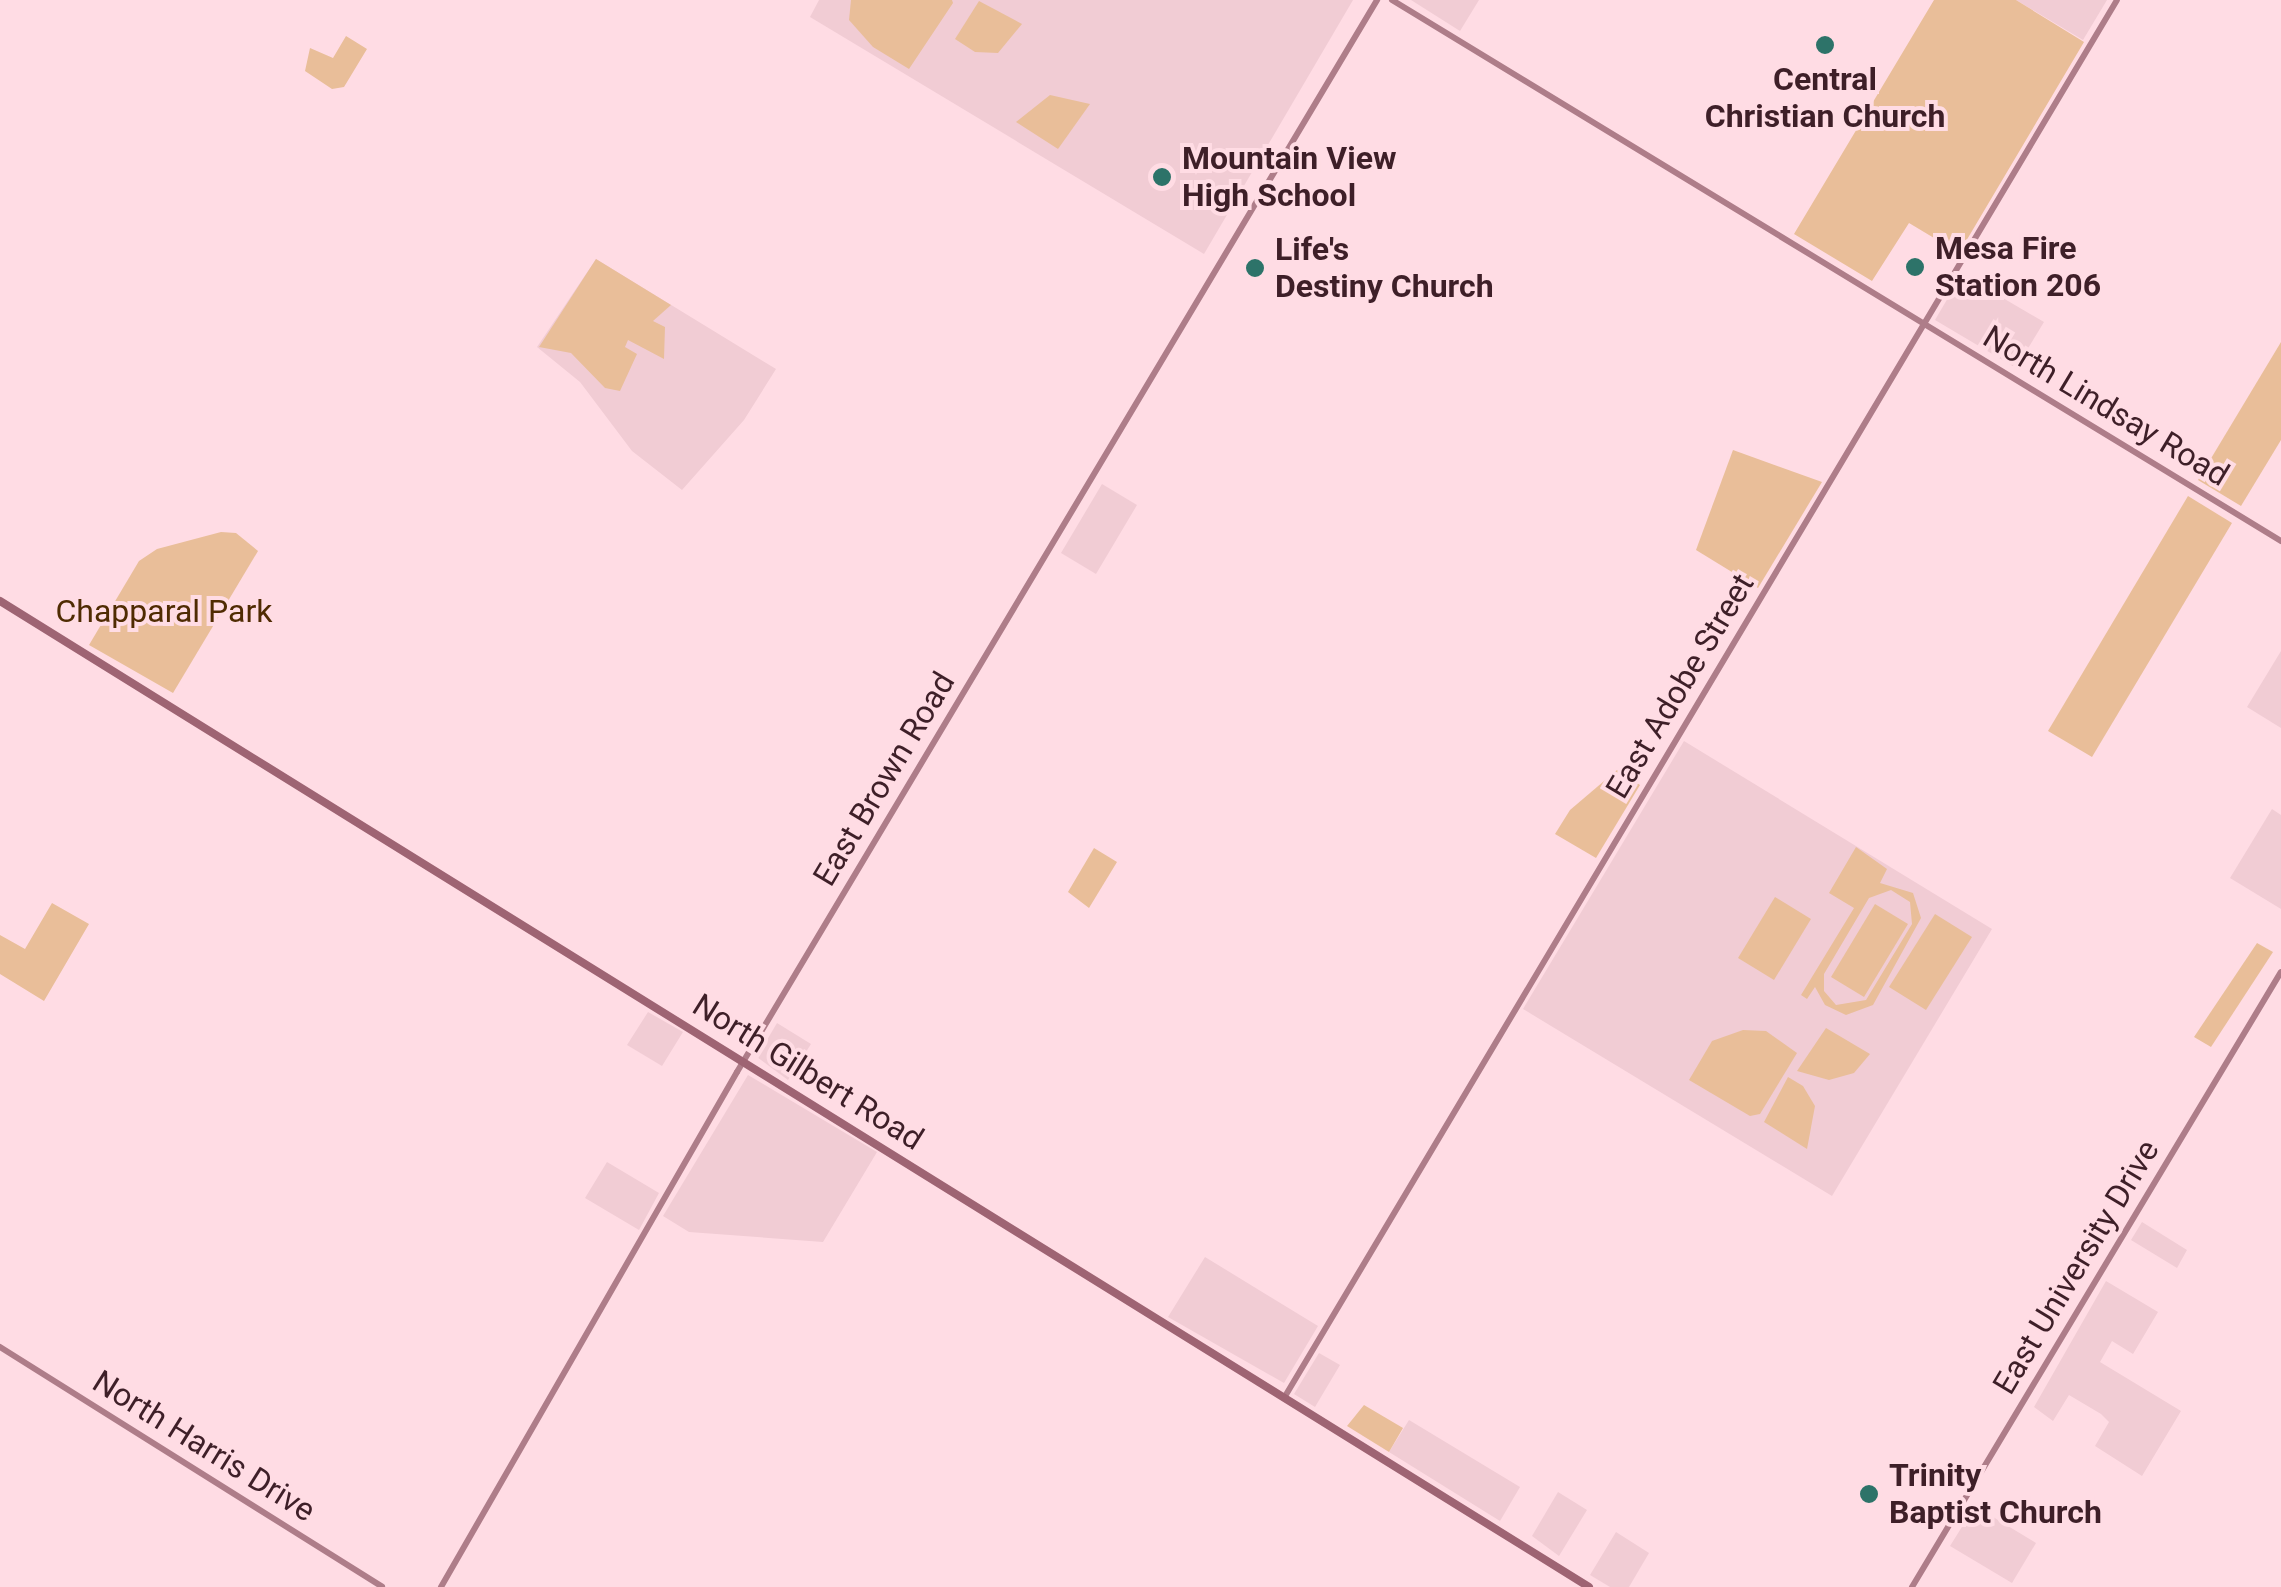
<!DOCTYPE html>
<html>
<head>
<meta charset="utf-8">
<style>
	body { margin:0 }
	#map { position:relative; width:2281px; height:1587px; overflow:hidden; background:#ffdce4; font-family:Roboto,sans-serif }
	div>[style] { position:absolute }
	[style*='--x'] { left:calc(var(--x)*1px); top:calc(var(--y)*1px); width:calc(var(--w)*1px); rotate:calc(var(--a)*1deg) }
	.built>* { inset:0; background:#f1ccd4 }
	.green>* { inset:0; background:#e9be99 }
	.secondary>* { height:6px; margin:-3px; padding:0 3px; transform-origin:3px; border-radius:3px; background:#ae7d89 }
	.primary>* { height:8px; margin:-4px; padding:0 4px; transform-origin:4px; border-radius:4px; background:#9e6473 }
	.dots>* { width:28px; height:28px; translate:-50% -50%; box-sizing:border-box; border:5px solid #ffdce4; border-radius:50% }
	span { translate:-50% -50%; white-space:nowrap; text-align:center; line-height:1.15; -webkit-text-stroke:8px #ffdce4; paint-order:stroke }
	.poi-label { font-size:32px; color:#3e1f28; font-weight:700 }
	.left { translate:0 -50%; text-align:left }
	.street-label { font-size:32px; color:#3e1f28 }
	.park-label { font-size:32px; color:#4f2b02 }
</style>
</head>
<body>
<div id="map">
	<div class="built">
		<i style="clip-path:polygon(819px 0,1353px 0,1204px 254px,810px 17px)"></i>
		<i style="clip-path:polygon(1411px 0,1479px 0,1460px 31px)"></i>
		<i style="clip-path:polygon(2016px 0,2107px 0,2083px 40px)"></i>
		<i style="clip-path:polygon(596px 259px,776px 369px,744px 420px,682px 490px,632px 451px,580px 382px,537px 347px)"></i>
		<i style="clip-path:polygon(1962px 274px,2044px 322px,2016px 368px,1935px 320px)"></i>
		<i style="clip-path:polygon(1102px 484px,1137px 505px,1096px 574px,1061px 553px)"></i>
		<i style="clip-path:polygon(2281px 651px,2281px 728px,2247px 707px)"></i>
		<i style="clip-path:polygon(1684px 741px,1992px 929px,1832px 1196px,1523px 1009px)"></i>
		<i style="clip-path:polygon(2272px 809px,2281px 815px,2281px 909px,2230px 878px)"></i>
		<i style="clip-path:polygon(648px 1012px,683px 1032px,662px 1066px,627px 1045px)"></i>
		<i style="clip-path:polygon(777px 1023px,811px 1044px,788px 1080px,757px 1057px)"></i>
		<i style="clip-path:polygon(748px 1075px,877px 1152px,823px 1242px,689px 1232px,663px 1216px)"></i>
		<i style="clip-path:polygon(607px 1162px,659px 1193px,639px 1230px,585px 1198px)"></i>
		<i style="clip-path:polygon(2142px 1222px,2187px 1250px,2177px 1268px,2131px 1240px)"></i>
		<i style="clip-path:polygon(1205px 1257px,1318px 1326px,1284px 1383px,1168px 1317px)"></i>
		<i style="clip-path:polygon(2106px 1281px,2158px 1312px,2133px 1354px,2112px 1341px,2100px 1362px,2181px 1411px,2142px 1476px,2095px 1446px,2109px 1422px,2101px 1414px,2069px 1395px,2053px 1421px,2034px 1407px)"></i>
		<i style="clip-path:polygon(1319px 1353px,1340px 1365px,1315px 1407px,1294px 1394px)"></i>
		<i style="clip-path:polygon(1409px 1420px,1520px 1487px,1500px 1521px,1389px 1452px)"></i>
		<i style="clip-path:polygon(1558px 1492px,1587px 1510px,1559px 1556px,1532px 1536px)"></i>
		<i style="clip-path:polygon(1975px 1506px,2036px 1543px,2012px 1583px,1950px 1546px)"></i>
		<i style="clip-path:polygon(1616px 1532px,1649px 1553px,1629px 1587px,1610px 1587px,1590px 1575px)"></i>
	</div>
	<div class="green">
		<i style="clip-path:polygon(851px 0,952px 0,953px 3px,909px 69px,873px 47px,849px 20px)"></i>
		<i style="clip-path:polygon(1934px 0,2016px 0,2084px 42px,1959px 253px,1909px 223px,1872px 281px,1794px 234px)"></i>
		<i style="clip-path:polygon(979px 1px,1022px 24px,998px 53px,975px 52px,955px 39px)"></i>
		<i style="clip-path:polygon(346px 36px,367px 49px,344px 87px,332px 89px,305px 71px,310px 48px,333px 58px)"></i>
		<i style="clip-path:polygon(1050px 95px,1090px 104px,1058px 149px,1016px 122px)"></i>
		<i style="clip-path:polygon(596px 259px,671px 305px,653px 321px,665px 327px,664px 359px,628px 340px,625px 347px,637px 354px,620px 391px,605px 388px,571px 353px,539px 347px)"></i>
		<i style="clip-path:polygon(2281px 342px,2281px 440px,2241px 506px,2198px 480px)"></i>
		<i style="clip-path:polygon(1733px 450px,1822px 482px,1758px 588px,1696px 550px)"></i>
		<i style="clip-path:polygon(2188px 496px,2232px 523px,2092px 757px,2048px 731px)"></i>
		<i style="clip-path:polygon(221px 532px,236px 533px,258px 551px,173px 693px,89px 645px,139px 561px,157px 549px)"></i>
		<i style="clip-path:polygon(1617px 770px,1640px 785px,1596px 858px,1555px 834px,1570px 810px)"></i>
		<i style="clip-path:polygon(evenodd,1856px 847px,1887px 869px,1880px 883px,1913px 893px,1921px 918px,1873px 1005px,1846px 1015px,1825px 1005px,1815px 987px,1807px 999px,1801px 995px,1854px 908px,1829px 893px,1856px 847px,1891px 890px,1910px 902px,1912px 924px,1866px 1000px,1836px 1005px,1824px 991px,1824px 974px,1869px 898px,1891px 890px)"></i>
		<i style="clip-path:polygon(1094px 848px,1117px 862px,1089px 908px,1068px 892px)"></i>
		<i style="clip-path:polygon(1775px 897px,1811px 919px,1774px 980px,1738px 958px)"></i>
		<i style="clip-path:polygon(52px 903px,89px 924px,44px 1001px,0 974px,0 935px,25px 949px)"></i>
		<i style="clip-path:polygon(1875px 904px,1908px 924px,1864px 997px,1831px 977px)"></i>
		<i style="clip-path:polygon(1935px 914px,1972px 937px,1926px 1010px,1889px 987px)"></i>
		<i style="clip-path:polygon(2257px 943px,2273px 952px,2211px 1047px,2194px 1037px)"></i>
		<i style="clip-path:polygon(1826px 1028px,1870px 1054px,1854px 1073px,1829px 1080px,1797px 1071px)"></i>
		<i style="clip-path:polygon(1766px 1031px,1797px 1053px,1760px 1114px,1750px 1116px,1689px 1080px,1712px 1041px,1743px 1030px)"></i>
		<i style="clip-path:polygon(1788px 1077px,1803px 1086px,1815px 1106px,1807px 1149px,1764px 1122px)"></i>
		<i style="clip-path:polygon(1364px 1405px,1403px 1428px,1389px 1452px,1347px 1426px)"></i>
	</div>
	<div class="secondary">
		<i style="--x:1392;--y:0;--w:1041;--a:31.32"></i>
		<i style="--x:0;--y:1347;--w:451;--a:32.1"></i>
		<i style="--x:1284;--y:1398;--w:1627;--a:-59.21"></i>
		<i style="--x:441;--y:1587;--w:594;--a:-60.11"></i>
		<i style="--x:737;--y:1072;--w:1249;--a:-59.16"></i>
		<i style="--x:1912;--y:1587;--w:717;--a:-59.04"></i>
	</div>
	<div class="primary">
		<i style="--x:0;--y:601;--w:1870;--a:31.82"></i>
	</div>
	<div class="dots">
		<i style="left:1825px;top:45px;background:#2d7369"></i>
		<i style="left:1162px;top:177px;background:#2d7369"></i>
		<i style="left:1915px;top:267px;background:#2d7369"></i>
		<i style="left:1255px;top:268px;background:#2d7369"></i>
		<i style="left:1869px;top:1494px;background:#2d7369"></i>
	</div>
	<div class="poi-label">
		<span style="left:1825px;top:98px">Central<br>Christian Church</span>
		<span class="left" style="left:1182px;top:177px">Mountain View<br>High School</span>
		<span class="left" style="left:1935px;top:267px">Mesa Fire<br>Station 206</span>
		<span class="left" style="left:1275px;top:268px">Life's<br>Destiny Church</span>
		<span class="left" style="left:1889px;top:1494px">Trinity<br>Baptist Church</span>
	</div>
	<div class="street-label">
		<span style="left:2106px;top:406px;rotate:31deg">North Lindsay Road</span>
		<span style="left:1680px;top:686px;rotate:-59deg">East Adobe Street</span>
		<span style="left:884px;top:779px;rotate:-59deg">East Brown Road</span>
		<span style="left:808px;top:1072px;rotate:32deg">North Gilbert Road</span>
		<span style="left:2076px;top:1267px;rotate:-59deg">East University Drive</span>
		<span style="left:204px;top:1446px;rotate:32deg">North Harris Drive</span>
	</div>
	<div class="park-label">
		<span style="left:164px;top:611px">Chapparal Park</span>
	</div>
</div>
</body>
</html>
